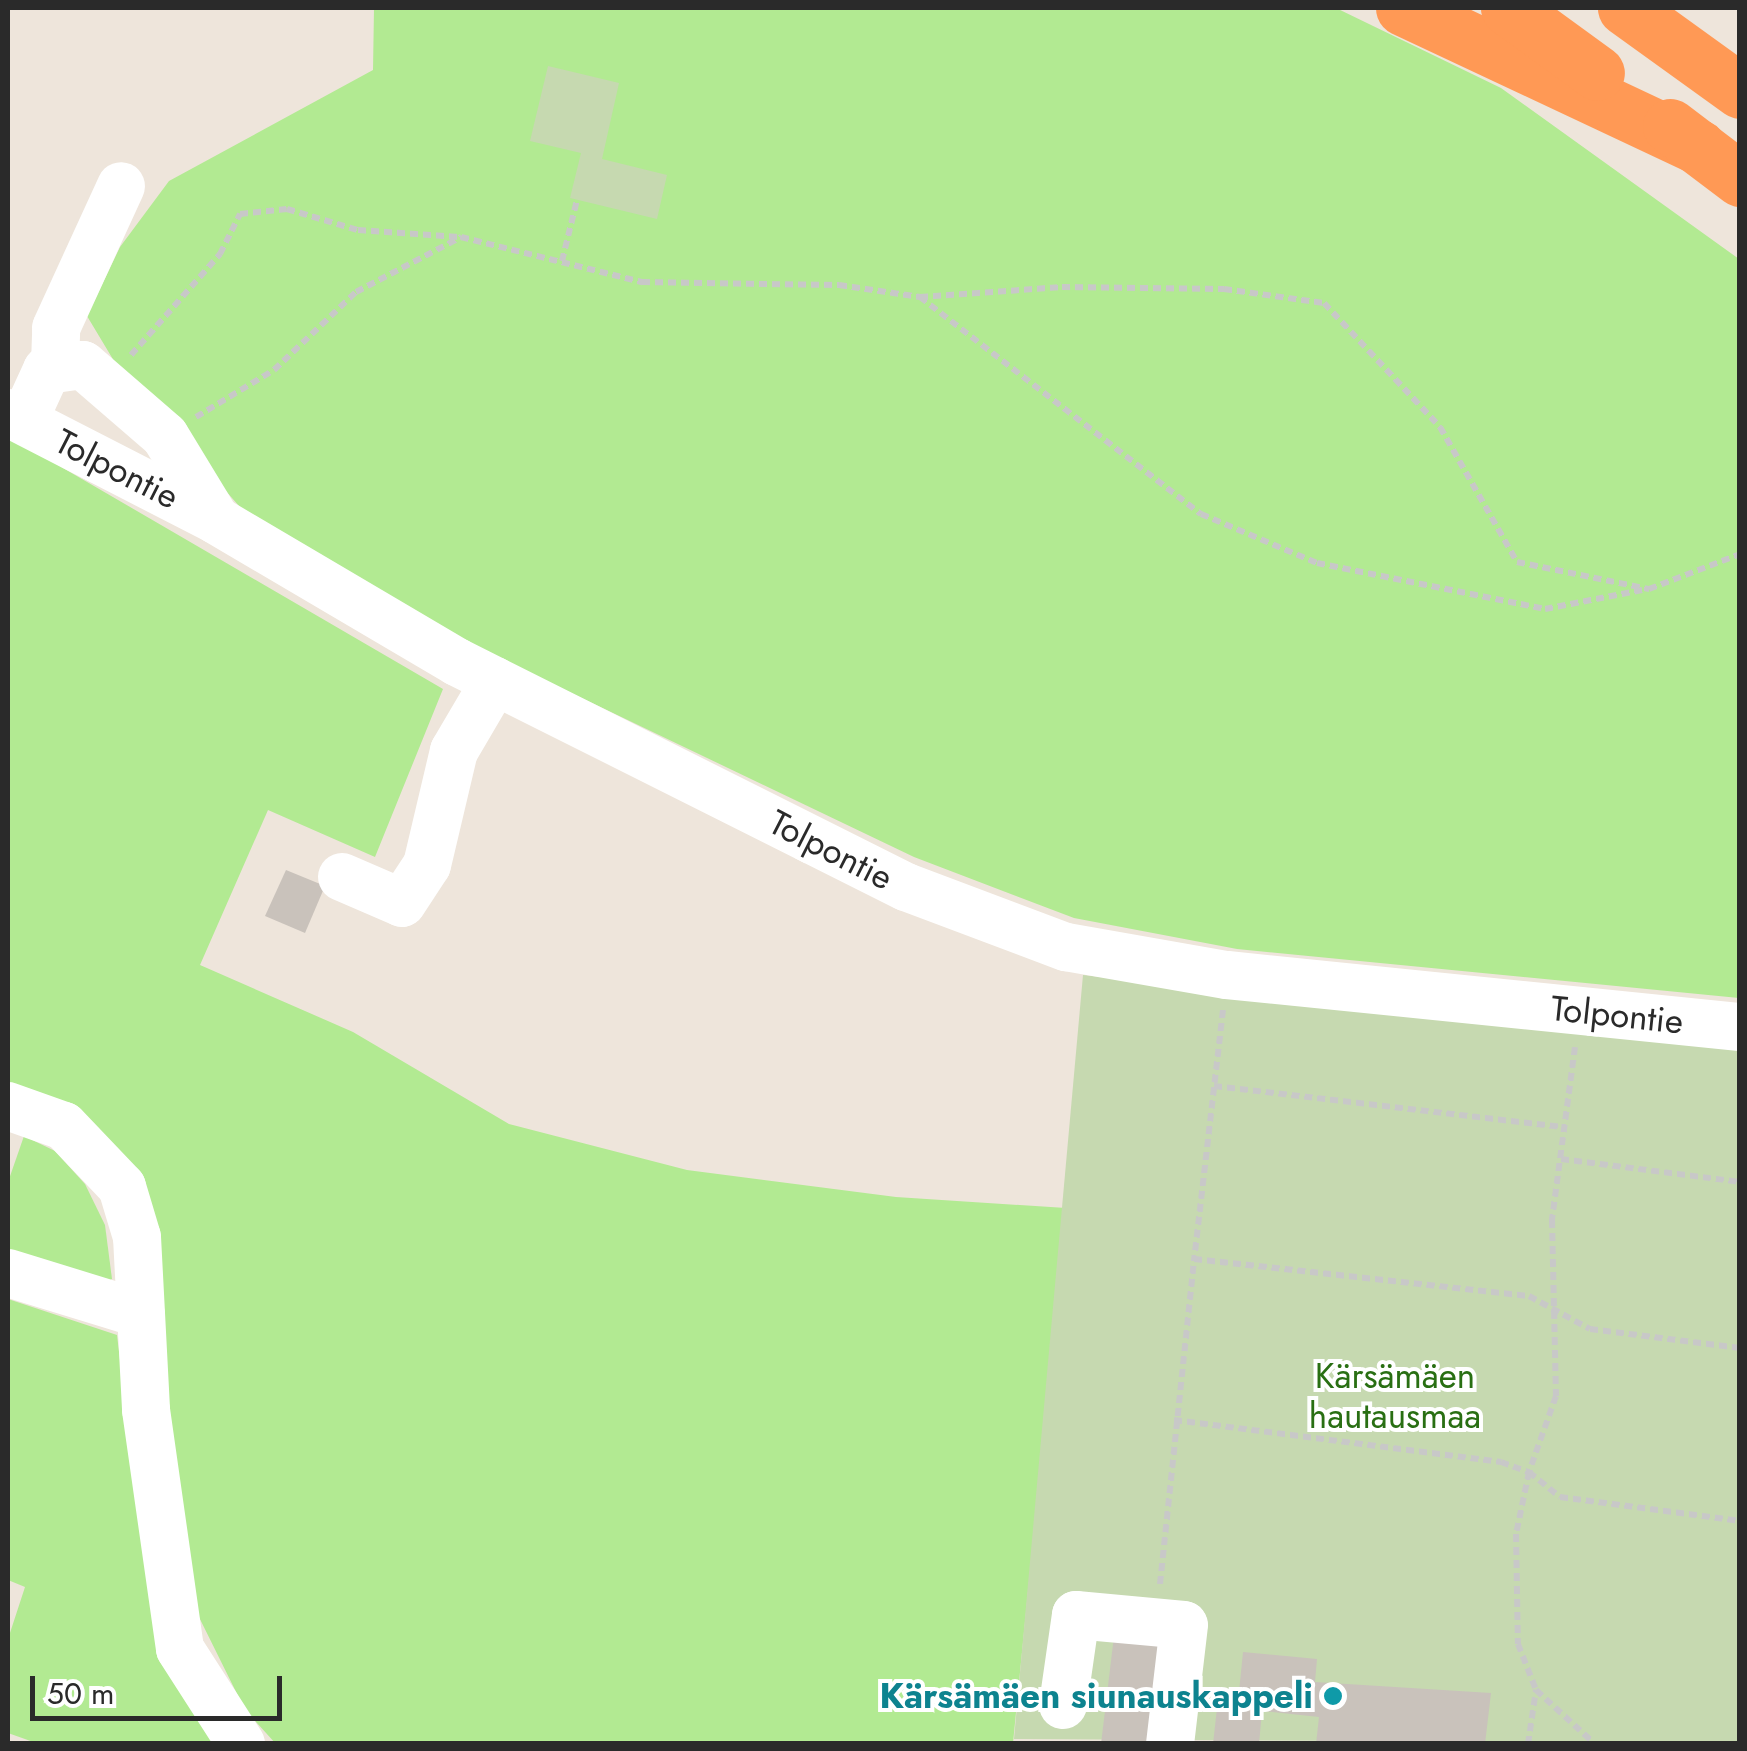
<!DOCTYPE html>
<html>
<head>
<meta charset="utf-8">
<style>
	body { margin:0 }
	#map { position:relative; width:1747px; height:1751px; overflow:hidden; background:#eee5db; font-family:Jost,sans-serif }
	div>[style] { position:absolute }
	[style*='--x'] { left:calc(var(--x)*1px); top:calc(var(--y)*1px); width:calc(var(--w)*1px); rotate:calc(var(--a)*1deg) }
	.green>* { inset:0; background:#b2ea92 }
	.cemetery>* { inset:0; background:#c6d9b0 }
	.building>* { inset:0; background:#c9c2bb }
	.path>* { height:6px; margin-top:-3px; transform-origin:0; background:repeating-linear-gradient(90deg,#c8c8c8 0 8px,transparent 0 13px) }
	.minor>* { height:48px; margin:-24px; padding:0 24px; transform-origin:24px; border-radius:24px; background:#fff }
	.highway>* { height:55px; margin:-27.5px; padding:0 27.5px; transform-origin:27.5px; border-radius:27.5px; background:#f95 }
	.dots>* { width:28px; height:28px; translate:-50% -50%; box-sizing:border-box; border:5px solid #fff; border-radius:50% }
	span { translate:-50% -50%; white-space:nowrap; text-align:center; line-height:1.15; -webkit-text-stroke:8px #fff; paint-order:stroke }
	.street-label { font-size:35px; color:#2a2a2a }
	.park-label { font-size:35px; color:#296f13 }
	.culture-label { font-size:35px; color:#0d838f; font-weight:700 }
	.right { translate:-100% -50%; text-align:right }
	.frame { position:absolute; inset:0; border:10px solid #2a2a2a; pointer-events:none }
	.scale { position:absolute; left:30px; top:1676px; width:252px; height:45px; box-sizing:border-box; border:5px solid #2a2a2a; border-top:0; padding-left:12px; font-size:30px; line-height:35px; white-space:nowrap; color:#2a2a2a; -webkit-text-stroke:8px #fff; paint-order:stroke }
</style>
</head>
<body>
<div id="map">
	<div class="green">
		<i style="clip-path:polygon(374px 8px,1336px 8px,1501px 88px,1739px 259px,1739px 998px,1237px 949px,1074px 918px,914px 857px,473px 646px,247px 515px,120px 371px,87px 316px,120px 247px,169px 181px,373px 70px)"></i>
		<i style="clip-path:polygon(8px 436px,443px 689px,375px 857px,268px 810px,200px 965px,353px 1032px,509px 1124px,687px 1170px,896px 1197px,1066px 1208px,1013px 1743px,276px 1744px,245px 1710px,192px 1603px,128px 1165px,77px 1110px,8px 1083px)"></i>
		<i style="clip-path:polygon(24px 1136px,55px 1151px,85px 1184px,105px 1225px,112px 1279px,98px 1286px,8px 1260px,8px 1182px)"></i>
		<i style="clip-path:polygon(8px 1299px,117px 1335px,146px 1572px,221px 1743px,39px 1744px,8px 1733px,8px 1639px,25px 1587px,8px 1580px)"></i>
	</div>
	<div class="cemetery">
		<i style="clip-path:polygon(548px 66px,619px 83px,602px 159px,667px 175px,657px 219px,570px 198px,581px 153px,530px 141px)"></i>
		<i style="clip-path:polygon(1083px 975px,1739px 1047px,1739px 1743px,1014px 1739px)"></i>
	</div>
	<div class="building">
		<i style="clip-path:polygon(286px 870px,325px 886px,305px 933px,265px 916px)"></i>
		<i style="clip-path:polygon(1114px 1636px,1166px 1642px,1154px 1744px,1101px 1744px)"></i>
		<i style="clip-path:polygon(1243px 1652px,1317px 1659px,1315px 1682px,1491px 1693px,1485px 1744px,1316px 1744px,1319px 1717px,1262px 1711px,1259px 1744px,1213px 1744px,1218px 1699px,1238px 1702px)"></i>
	</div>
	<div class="path">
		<i style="--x:562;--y:261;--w:63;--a:-76.2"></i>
		<i style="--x:920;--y:297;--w:355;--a:37.7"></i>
		<i style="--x:1201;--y:514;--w:126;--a:22.9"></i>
		<i style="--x:1317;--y:563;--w:233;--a:11.4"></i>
		<i style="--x:1545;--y:609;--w:99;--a:-11.1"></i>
		<i style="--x:131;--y:355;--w:135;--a:-48.6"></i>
		<i style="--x:220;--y:254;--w:45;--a:-63.4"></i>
		<i style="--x:240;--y:214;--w:47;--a:-6.1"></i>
		<i style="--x:287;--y:209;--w:74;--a:16.5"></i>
		<i style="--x:358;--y:230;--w:101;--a:4"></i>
		<i style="--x:196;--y:417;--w:91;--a:-31.1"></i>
		<i style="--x:274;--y:370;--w:113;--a:-43.6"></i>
		<i style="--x:356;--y:292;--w:119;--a:-27.6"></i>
		<i style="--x:461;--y:237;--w:187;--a:14"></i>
		<i style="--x:642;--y:282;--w:197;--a:0.9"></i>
		<i style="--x:839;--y:285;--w:82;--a:8.4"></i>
		<i style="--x:920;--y:297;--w:142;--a:-4"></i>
		<i style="--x:1062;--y:287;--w:162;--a:0.7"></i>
		<i style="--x:1224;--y:289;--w:101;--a:8"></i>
		<i style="--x:1324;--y:303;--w:170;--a:46.9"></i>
		<i style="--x:1440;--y:427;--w:155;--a:60.3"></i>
		<i style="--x:1517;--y:562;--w:135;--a:11.6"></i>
		<i style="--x:1649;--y:589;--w:97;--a:-21"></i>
		<i style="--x:1223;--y:1010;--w:251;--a:96.6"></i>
		<i style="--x:1194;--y:1259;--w:337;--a:6.3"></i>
		<i style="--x:1529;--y:1296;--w:69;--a:28.4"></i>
		<i style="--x:1590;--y:1329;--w:151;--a:7.2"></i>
		<i style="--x:1575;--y:1047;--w:175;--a:97.6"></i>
		<i style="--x:1552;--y:1220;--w:176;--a:88.7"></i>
		<i style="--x:1556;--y:1396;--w:81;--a:109.6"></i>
		<i style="--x:1529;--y:1472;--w:40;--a:39"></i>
		<i style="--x:1560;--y:1497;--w:182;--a:7.6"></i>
		<i style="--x:1214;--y:1086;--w:353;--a:6.7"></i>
		<i style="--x:1561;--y:1159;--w:180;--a:7.3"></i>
		<i style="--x:1174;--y:1420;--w:330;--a:7.3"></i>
		<i style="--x:1501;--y:1462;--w:30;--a:20"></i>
		<i style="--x:1529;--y:1472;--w:63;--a:101.8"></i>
		<i style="--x:1516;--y:1534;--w:110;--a:89"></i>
		<i style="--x:1518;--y:1644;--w:49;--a:68.6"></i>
		<i style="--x:1536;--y:1690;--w:80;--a:42.5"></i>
		<i style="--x:1160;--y:1584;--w:327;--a:-84"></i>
		<i style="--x:1528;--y:1744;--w:55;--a:-81.6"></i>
	</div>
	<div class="minor">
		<i style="--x:55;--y:364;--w:36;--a:-88"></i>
		<i style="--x:56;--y:328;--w:156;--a:-65.4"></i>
		<i style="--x:8;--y:413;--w:234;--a:27.2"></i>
		<i style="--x:216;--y:520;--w:280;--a:30.5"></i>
		<i style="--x:457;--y:662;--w:502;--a:26.62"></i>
		<i style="--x:906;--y:887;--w:171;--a:20.6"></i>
		<i style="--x:1066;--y:947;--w:163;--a:9.9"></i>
		<i style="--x:1227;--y:975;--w:516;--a:5.79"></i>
		<i style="--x:24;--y:420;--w:55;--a:-65.3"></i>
		<i style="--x:47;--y:370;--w:36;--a:-8"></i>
		<i style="--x:83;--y:365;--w:108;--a:40.9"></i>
		<i style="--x:165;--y:436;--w:98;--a:58.7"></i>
		<i style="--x:342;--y:877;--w:65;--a:23.4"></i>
		<i style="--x:402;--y:903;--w:45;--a:-56.7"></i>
		<i style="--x:427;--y:865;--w:117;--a:-76.7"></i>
		<i style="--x:454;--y:751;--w:81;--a:-59.6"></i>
		<i style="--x:8;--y:1106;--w:59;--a:19.7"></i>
		<i style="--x:64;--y:1126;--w:84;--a:46.4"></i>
		<i style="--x:122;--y:1187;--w:52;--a:73.3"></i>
		<i style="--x:137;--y:1237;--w:173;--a:87"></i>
		<i style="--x:146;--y:1410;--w:241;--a:81.9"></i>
		<i style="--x:180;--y:1649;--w:113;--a:57.3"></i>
		<i style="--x:8;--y:1273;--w:139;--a:17.1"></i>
		<i style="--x:1063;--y:1705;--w:91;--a:-81.8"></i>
		<i style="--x:1076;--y:1615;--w:108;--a:5.3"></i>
		<i style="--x:1184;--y:1625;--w:120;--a:96.7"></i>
	</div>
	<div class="highway">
		<i style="--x:1403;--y:8;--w:327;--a:25.2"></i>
		<i style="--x:1508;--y:8;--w:110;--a:36.1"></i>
		<i style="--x:1625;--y:8;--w:142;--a:35.8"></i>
		<i style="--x:1670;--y:126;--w:88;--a:37.1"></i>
	</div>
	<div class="dots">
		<i style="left:1333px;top:1696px;background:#0f9aa8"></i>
	</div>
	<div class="street-label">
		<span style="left:117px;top:469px;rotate:27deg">Tolpontie</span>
		<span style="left:831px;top:850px;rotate:27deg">Tolpontie</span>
		<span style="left:1617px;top:1015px;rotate:6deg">Tolpontie</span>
	</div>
	<div class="park-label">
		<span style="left:1395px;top:1396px">Kärsämäen<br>hautausmaa</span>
	</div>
	<div class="culture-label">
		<span class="right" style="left:1313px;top:1696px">Kärsämäen siunauskappeli</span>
	</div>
	<div class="frame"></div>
	<div class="scale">50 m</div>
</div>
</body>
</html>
